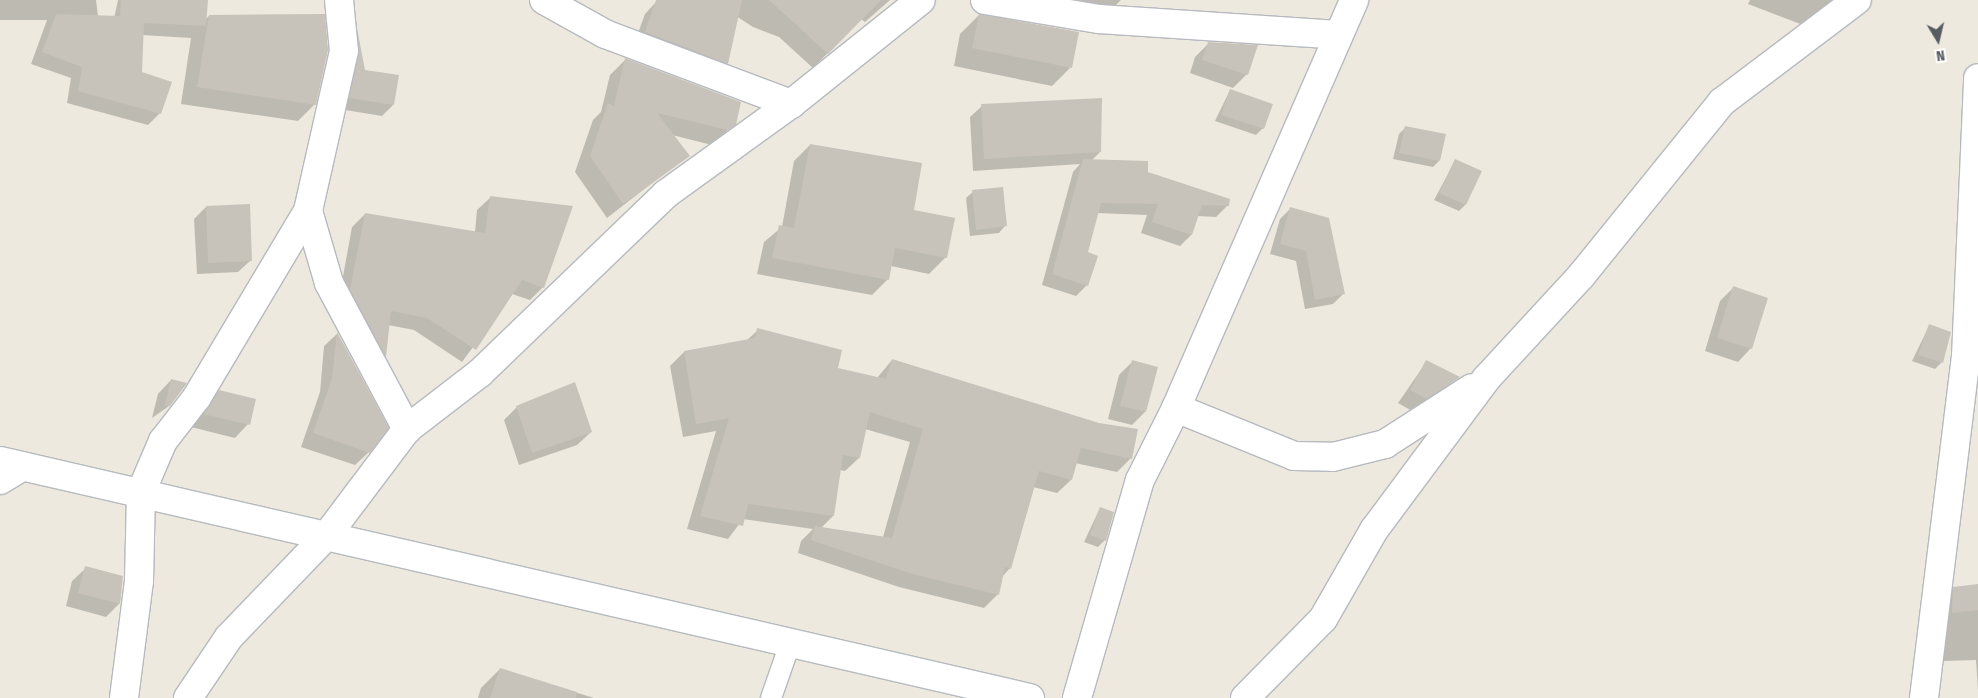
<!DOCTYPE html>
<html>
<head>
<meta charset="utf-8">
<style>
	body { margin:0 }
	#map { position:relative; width:1978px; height:698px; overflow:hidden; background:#ede9de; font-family:"Fira Sans Condensed",sans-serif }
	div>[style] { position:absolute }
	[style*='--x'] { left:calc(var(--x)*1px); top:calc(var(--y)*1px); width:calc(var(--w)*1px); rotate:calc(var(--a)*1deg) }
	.shadow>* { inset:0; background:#0003 }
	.building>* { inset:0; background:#c7c3bb }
	.roads { filter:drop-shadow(1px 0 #b6babf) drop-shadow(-1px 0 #b6babf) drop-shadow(0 1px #b6babf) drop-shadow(0 -1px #b6babf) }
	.service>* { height:20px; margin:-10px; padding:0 10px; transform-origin:10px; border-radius:10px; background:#fff }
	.minor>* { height:28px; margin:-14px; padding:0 14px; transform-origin:14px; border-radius:14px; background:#fff }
	.secondary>* { height:28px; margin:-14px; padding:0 14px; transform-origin:14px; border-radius:14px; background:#fff }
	span { translate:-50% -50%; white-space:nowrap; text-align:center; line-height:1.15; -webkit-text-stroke:4px #fff; paint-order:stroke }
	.north { position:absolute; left:1913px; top:15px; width:50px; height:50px; -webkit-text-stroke:4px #fff; paint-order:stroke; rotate:171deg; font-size:14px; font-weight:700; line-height:20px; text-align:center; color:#575c61 }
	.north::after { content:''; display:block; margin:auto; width:18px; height:22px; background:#575c61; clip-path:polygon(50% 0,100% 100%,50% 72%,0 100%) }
</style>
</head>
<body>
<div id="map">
	<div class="shadow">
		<i style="clip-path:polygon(0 0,96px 0,104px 65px,118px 0,200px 0,205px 20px,209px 16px,315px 104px,298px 121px,181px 104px,191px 38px,142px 35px,141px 73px,160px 113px,148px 125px,67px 103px,71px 78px,31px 64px,47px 20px,0 20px)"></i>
		<i style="clip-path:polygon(711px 0,890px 0,865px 22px,861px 19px,813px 68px,779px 37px,753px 27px)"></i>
		<i style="clip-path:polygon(1073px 0,1121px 0,1112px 9px,1076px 14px)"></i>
		<i style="clip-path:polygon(1750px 0,1851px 0,1803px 25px,1748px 4px)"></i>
		<i style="clip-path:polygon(656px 2px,727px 63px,716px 75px,634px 44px,645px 14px)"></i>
		<i style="clip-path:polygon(979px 15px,1070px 68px,1052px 86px,954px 66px,960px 34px)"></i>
		<i style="clip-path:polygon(357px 30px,364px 71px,393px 105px,382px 116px,339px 109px,347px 40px)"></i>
		<i style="clip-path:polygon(1209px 43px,1247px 74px,1233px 88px,1190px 73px,1195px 57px)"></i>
		<i style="clip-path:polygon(625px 60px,734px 124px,712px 145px,672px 135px,688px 155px,607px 218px,575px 172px,593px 120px,601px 112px,610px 75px)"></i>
		<i style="clip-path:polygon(1230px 90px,1263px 128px,1256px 135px,1215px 121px)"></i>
		<i style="clip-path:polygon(982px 106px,1100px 152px,1091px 161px,1146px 173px,1228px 205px,1216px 217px,1197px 216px,1191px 235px,1180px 246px,1141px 233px,1147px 215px,1097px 213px,1087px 253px,1087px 285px,1076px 296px,1042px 285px,1073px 172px,1080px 164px,973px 171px,970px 117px)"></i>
		<i style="clip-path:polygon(1405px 128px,1439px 161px,1433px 167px,1393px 159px,1399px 134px)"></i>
		<i style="clip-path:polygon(810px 145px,913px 211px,954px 219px,945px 258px,929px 274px,891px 266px,888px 279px,872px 295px,757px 274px,764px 242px,782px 227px,794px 161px)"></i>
		<i style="clip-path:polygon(1455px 161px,1465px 205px,1459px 211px,1434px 200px)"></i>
		<i style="clip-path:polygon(973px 192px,1005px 226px,999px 233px,970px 236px,966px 198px)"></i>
		<i style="clip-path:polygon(490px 198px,543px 287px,530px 300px,512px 294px,462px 362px,414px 330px,388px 325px,385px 356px,373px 369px,338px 304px,352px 227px,365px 214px,475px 232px,477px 210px)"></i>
		<i style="clip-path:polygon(206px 207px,251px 260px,238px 272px,197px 274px,194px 219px)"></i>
		<i style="clip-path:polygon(1291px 208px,1343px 294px,1333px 304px,1305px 309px,1296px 261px,1270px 254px,1280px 219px)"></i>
		<i style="clip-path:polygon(1733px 288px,1751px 348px,1738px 362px,1705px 351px,1720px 301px)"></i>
		<i style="clip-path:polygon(1929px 326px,1942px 362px,1935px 369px,1912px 361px)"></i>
		<i style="clip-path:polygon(evenodd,758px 330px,836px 369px,877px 378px,892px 360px,1131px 458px,1117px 472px,1075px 463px,1071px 480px,1057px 493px,1033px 487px,1010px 568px,1002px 577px,998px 594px,984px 608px,899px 587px,798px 553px,801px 541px,813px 529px,743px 519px,728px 539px,687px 529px,716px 431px,683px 437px,670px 366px,684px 352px,747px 340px,758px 330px,865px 429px,910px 442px,883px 537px,821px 528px,833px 516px,840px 470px,845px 471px,859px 458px,865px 429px)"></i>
		<i style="clip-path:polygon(337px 334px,369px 452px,355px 465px,301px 447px,320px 392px,324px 346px)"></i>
		<i style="clip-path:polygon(1427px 361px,1458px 378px,1412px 411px,1398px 403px)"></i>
		<i style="clip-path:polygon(1132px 362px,1156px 368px,1145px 412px,1132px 425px,1108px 419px,1119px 375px)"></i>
		<i style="clip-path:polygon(171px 380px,169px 406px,152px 418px,158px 394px)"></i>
		<i style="clip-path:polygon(574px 383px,591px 432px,577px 445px,519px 465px,504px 420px,517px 407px)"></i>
		<i style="clip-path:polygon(220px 392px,248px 424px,235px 438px,191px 427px)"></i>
		<i style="clip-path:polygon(1100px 508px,1105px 540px,1098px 547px,1084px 542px)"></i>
		<i style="clip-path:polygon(86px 568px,119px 604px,106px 617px,66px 606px,72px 581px)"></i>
		<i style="clip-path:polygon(1978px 585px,1978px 690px,1976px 660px,1943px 661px,1945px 597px,1954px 588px)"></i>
		<i style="clip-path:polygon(500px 669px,594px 698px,478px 698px,481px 688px)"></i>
	</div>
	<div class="building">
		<i style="clip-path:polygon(121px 0,208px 0,206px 26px,144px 23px,142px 72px,172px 82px,161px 114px,78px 91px,82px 67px,42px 52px,56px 14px,120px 16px)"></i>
		<i style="clip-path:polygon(656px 0,742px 0,728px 64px,645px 32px)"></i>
		<i style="clip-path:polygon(769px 0,881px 0,828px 54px)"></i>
		<i style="clip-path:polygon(325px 14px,328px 50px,316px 105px,197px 87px,209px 15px)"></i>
		<i style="clip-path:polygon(979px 14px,1079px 32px,1072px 68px,972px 48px)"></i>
		<i style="clip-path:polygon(357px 28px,365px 70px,399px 75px,394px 105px,349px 98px,359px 54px)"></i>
		<i style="clip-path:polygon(1208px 42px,1258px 45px,1248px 75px,1202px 60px)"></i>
		<i style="clip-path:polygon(625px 58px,741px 102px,736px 125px,728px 130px,657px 113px,690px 156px,623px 204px,590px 156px,608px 103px,614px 106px)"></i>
		<i style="clip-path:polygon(1230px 89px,1273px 104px,1264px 129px,1221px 115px)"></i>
		<i style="clip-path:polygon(1102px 98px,1101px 152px,984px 159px,981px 104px)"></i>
		<i style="clip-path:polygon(1405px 126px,1446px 134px,1440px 161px,1399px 153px)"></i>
		<i style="clip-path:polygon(810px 144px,922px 163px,914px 210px,955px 218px,947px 258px,895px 248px,889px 280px,772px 258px,779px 225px,794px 228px)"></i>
		<i style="clip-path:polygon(1083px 159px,1148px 161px,1148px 172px,1230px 199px,1229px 206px,1202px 205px,1192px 235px,1152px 222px,1158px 204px,1101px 203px,1088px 252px,1098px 256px,1088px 286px,1052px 274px)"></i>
		<i style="clip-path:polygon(1455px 159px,1482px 171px,1466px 205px,1439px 193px)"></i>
		<i style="clip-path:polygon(1003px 187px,1007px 226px,976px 230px,972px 190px)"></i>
		<i style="clip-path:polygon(490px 196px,573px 206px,544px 288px,522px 280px,476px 350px,427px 318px,391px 311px,386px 357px,350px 290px,365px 213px,485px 233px)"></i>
		<i style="clip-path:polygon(250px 204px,252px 261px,208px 263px,206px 206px)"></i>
		<i style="clip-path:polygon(1290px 207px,1329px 218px,1345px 294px,1315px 300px,1306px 251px,1280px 244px)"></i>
		<i style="clip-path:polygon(1733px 286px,1768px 298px,1752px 349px,1717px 338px)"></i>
		<i style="clip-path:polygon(1929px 324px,1951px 332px,1943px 363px,1918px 355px)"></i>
		<i style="clip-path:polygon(757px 328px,842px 350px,838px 368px,886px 379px,892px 359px,1099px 423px,1138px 429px,1132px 459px,1081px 448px,1072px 480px,1039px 471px,1011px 569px,1005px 567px,999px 595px,913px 574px,811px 540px,815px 526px,892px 538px,923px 429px,870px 412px,860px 458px,843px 455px,834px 516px,748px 504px,743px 526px,700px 516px,729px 418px,696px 424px,684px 351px,755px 338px)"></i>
		<i style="clip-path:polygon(337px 332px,389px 428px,370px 453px,313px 433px,332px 378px)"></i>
		<i style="clip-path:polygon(1132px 360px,1158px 367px,1146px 412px,1120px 406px)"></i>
		<i style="clip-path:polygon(1426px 360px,1460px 377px,1427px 399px,1410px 390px)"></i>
		<i style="clip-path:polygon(171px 379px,187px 383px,170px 406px,165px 405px)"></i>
		<i style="clip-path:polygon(575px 382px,592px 432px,532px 453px,516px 406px)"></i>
		<i style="clip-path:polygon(219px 390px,256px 399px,250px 425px,203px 414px)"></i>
		<i style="clip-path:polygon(1100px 507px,1114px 512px,1106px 541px,1090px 535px)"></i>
		<i style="clip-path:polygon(85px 566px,123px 576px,120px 604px,78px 593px)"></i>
		<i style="clip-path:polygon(1978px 584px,1978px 610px,1952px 613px,1953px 587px)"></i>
		<i style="clip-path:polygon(500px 668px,577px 692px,576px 698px,490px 698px)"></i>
	</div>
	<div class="roads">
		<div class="service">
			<i style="--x:771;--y:698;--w:60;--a:-70.7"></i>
		</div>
		<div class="minor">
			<i style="--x:339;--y:0;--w:51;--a:84.4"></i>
			<i style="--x:344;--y:51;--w:164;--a:102.7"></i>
			<i style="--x:308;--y:211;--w:75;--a:73.7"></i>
			<i style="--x:329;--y:283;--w:166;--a:61.9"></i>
			<i style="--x:544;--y:0;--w:70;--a:29.1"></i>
			<i style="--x:605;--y:34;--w:199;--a:20.6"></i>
			<i style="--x:985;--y:0;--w:116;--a:9.5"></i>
			<i style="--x:1099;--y:19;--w:240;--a:3.8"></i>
			<i style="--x:1176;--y:408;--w:127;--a:22.1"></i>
			<i style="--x:1294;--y:456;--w:39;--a:1"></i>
			<i style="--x:1333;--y:457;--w:54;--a:-14"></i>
			<i style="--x:1385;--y:444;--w:103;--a:-32.8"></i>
			<i style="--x:0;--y:480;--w:26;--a:-31"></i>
			<i style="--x:124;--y:698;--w:118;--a:-82.7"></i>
			<i style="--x:139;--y:581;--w:89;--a:-88.7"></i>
			<i style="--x:141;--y:492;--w:56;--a:-66.7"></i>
			<i style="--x:163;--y:441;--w:56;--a:-52.3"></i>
			<i style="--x:197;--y:397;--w:217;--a:-59.2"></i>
			<i style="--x:188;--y:698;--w:73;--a:-56.1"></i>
			<i style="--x:229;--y:637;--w:143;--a:-46.1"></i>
			<i style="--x:328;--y:534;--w:131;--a:-53"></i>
			<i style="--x:407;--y:429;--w:92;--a:-37.5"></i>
			<i style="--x:480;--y:373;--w:258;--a:-43.9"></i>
			<i style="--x:666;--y:194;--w:154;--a:-35.8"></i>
			<i style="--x:791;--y:104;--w:166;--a:-38.7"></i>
			<i style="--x:1077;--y:698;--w:227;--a:-73.9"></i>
			<i style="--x:1140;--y:480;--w:80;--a:-63.4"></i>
			<i style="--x:1176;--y:408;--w:445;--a:-66.4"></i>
			<i style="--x:1245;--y:698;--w:111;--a:-45.4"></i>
			<i style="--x:1323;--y:619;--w:103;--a:-60.2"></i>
			<i style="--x:1374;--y:530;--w:188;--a:-53.4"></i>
			<i style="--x:1486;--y:379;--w:140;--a:-47.3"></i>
			<i style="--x:1581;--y:276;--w:224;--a:-51"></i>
			<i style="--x:1722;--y:102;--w:169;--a:-37.1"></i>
			<i style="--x:1924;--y:698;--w:344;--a:-83"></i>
			<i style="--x:1966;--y:357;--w:279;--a:-87.5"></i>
		</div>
		<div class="secondary">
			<i style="--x:0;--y:461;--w:1057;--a:12.96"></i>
		</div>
	</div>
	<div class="north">N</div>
</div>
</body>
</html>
